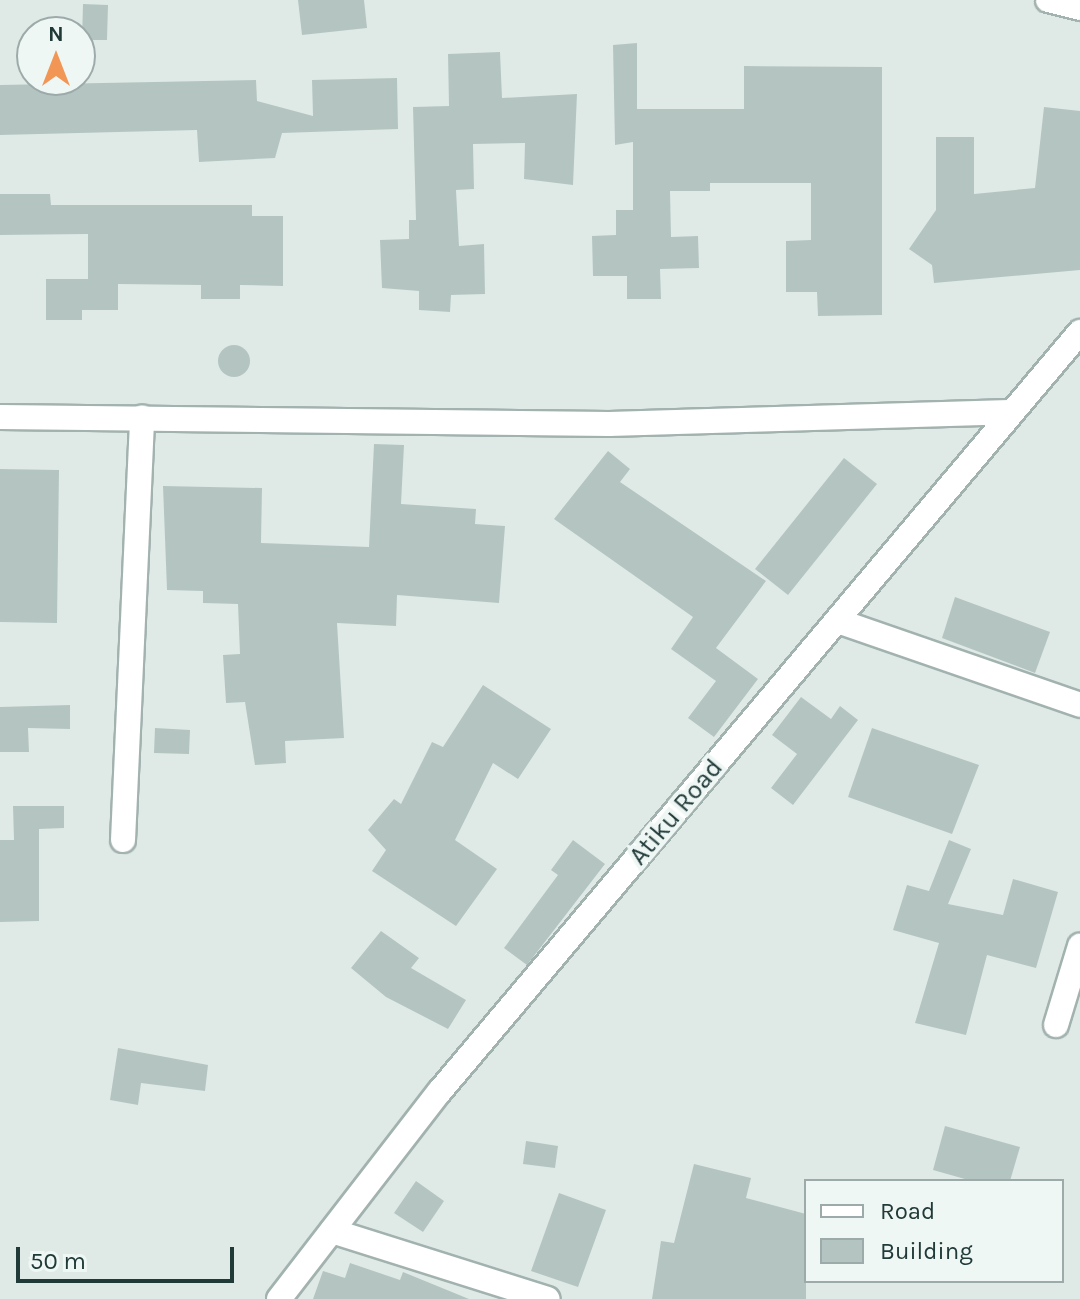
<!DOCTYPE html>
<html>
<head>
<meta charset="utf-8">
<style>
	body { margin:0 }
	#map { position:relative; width:1080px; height:1299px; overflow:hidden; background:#dfeae7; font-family:Karla,sans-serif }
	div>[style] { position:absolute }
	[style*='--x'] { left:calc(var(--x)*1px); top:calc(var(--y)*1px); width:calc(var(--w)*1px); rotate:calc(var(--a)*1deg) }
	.building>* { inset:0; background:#b4c5c1 }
	.round { border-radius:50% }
	.roads { filter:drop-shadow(2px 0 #a2b2af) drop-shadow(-2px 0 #a2b2af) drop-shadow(0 2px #a2b2af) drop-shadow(0 -2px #a2b2af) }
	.street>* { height:24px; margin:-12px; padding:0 12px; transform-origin:12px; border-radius:12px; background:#fff }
	.secondary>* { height:24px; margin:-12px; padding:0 12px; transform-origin:12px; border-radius:12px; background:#fff }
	span { translate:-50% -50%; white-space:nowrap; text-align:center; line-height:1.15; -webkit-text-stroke:8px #eff7f5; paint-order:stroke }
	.street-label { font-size:26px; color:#203a38 }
	.legend { position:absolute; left:804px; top:1179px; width:260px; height:104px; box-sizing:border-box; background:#eff7f5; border:2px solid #9caba9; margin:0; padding:10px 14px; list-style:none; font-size:24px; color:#203a38 }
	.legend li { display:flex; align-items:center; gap:16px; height:40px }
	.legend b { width:40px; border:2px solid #9caba9 }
	.north { position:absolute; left:16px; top:16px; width:80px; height:80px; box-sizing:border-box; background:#eff7f5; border:2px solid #9caba9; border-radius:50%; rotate:0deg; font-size:22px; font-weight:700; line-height:32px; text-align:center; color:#203a38 }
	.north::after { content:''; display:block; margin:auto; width:28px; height:36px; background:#f29656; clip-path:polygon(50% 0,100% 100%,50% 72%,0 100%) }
	.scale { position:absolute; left:16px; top:1247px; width:218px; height:36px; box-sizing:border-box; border:4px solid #203a38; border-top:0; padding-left:10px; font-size:24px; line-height:28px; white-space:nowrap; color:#203a38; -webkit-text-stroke:6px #eff7f5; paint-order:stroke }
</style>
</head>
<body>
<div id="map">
	<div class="building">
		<i style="clip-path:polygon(298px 0,364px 0,367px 28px,302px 35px)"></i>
		<i style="clip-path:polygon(83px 4px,108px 5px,107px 40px,82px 40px)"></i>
		<i style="clip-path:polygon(637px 43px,637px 109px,744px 109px,744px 66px,882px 67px,882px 315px,818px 316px,817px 292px,786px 292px,786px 241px,811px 240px,811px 183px,710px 183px,710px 191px,670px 191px,671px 237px,698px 236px,699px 268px,660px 269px,661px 299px,627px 299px,627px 276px,593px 276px,592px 236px,616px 235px,616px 210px,633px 210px,633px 142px,615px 145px,613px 45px)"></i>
		<i style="clip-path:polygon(500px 52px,502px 98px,577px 94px,573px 185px,524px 179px,525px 143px,473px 144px,474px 189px,456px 190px,459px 246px,484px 244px,485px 294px,451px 295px,450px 312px,419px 310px,419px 291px,382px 288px,380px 240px,409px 239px,409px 220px,416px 220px,413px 107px,449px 106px,448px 54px)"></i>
		<i style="clip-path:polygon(397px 78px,398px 129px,282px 133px,275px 158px,199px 162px,197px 130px,0 135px,0 85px,256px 80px,257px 101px,313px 116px,312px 80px)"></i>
		<i style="clip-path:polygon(1044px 107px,1080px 111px,1080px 270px,934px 283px,932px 265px,909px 249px,936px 210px,936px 137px,974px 137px,974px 194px,1035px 188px)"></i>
		<i style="clip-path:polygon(0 194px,50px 194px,51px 205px,252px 205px,252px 216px,283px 216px,283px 286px,240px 285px,240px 299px,201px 299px,201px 285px,118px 284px,118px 310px,82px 310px,82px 320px,46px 320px,46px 279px,88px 279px,88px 234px,0 235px)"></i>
		<i class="round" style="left:218px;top:345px;width:32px;height:32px"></i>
		<i style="clip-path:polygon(374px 444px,404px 445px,401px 504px,476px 509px,475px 524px,505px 526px,499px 603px,397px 595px,396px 626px,337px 623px,344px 738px,285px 741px,286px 763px,255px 765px,245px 702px,226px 703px,223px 655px,240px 654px,238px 604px,203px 603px,203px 591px,167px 590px,163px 486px,262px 488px,261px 543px,369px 547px)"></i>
		<i style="clip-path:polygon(608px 451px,630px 469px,620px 482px,766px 581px,716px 648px,758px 679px,714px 737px,688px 718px,716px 681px,671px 649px,693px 617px,554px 519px)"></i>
		<i style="clip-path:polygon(844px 458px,877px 484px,788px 595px,755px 569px)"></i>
		<i style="clip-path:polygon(0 469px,59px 470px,57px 623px,0 622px)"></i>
		<i style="clip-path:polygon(955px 597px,1050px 632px,1035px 673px,942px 638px)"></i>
		<i style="clip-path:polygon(483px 685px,551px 729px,518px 779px,493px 763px,455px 840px,497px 869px,456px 926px,372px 871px,386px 850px,368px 830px,394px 799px,401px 804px,432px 742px,443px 747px)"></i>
		<i style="clip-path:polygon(801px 697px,831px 719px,840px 706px,858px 720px,793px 805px,771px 788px,797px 754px,772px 735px)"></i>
		<i style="clip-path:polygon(70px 705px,70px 729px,28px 728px,29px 752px,0 752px,0 707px)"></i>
		<i style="clip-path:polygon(155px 728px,190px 730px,189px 754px,154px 753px)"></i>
		<i style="clip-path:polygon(872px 728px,979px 765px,952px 834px,848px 797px)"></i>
		<i style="clip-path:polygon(13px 806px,64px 806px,64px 828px,39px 829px,39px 921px,0 922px,0 840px,14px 840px)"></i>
		<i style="clip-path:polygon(573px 840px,605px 864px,527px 965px,504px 948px,558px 875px,551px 870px)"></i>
		<i style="clip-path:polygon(949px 840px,971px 849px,948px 904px,1003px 915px,1013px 879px,1058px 892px,1036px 968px,987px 955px,966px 1035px,915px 1023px,939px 943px,893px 930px,907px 885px,929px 891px)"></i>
		<i style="clip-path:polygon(381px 931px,419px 958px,411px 968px,466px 1000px,448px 1029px,386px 997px,351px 968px)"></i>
		<i style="clip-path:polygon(118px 1048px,208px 1065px,205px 1091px,141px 1083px,138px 1105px,110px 1100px)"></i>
		<i style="clip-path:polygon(945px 1126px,1020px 1147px,1010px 1181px,972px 1181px,933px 1170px)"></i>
		<i style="clip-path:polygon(526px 1141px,558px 1146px,555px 1168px,523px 1164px)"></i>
		<i style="clip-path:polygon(694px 1164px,751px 1178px,746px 1198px,806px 1214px,806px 1299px,652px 1299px,661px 1241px,674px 1243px)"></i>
		<i style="clip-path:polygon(416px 1181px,444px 1201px,423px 1232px,394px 1213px)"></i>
		<i style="clip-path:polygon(559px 1193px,606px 1210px,578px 1287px,531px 1271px)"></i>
		<i style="clip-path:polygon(350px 1263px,400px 1280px,403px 1272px,469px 1299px,313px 1299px,323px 1271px,345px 1278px)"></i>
	</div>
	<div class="roads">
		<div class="street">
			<i style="--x:0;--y:417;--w:609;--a:0.66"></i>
			<i style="--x:609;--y:424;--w:403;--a:-1.7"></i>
			<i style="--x:838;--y:621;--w:256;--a:19.1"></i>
			<i style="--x:123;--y:840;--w:423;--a:-87.4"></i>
			<i style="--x:1056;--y:1025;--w:83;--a:-73.1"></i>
			<i style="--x:332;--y:1231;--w:226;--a:17.5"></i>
		</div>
		<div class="secondary">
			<i style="--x:1048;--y:0;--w:33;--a:14"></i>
			<i style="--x:279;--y:1299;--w:263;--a:-52.3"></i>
			<i style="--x:440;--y:1091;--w:993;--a:-49.86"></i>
		</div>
	</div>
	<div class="street-label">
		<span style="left:676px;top:812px;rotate:-50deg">Atiku Road</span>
	</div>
	<ul class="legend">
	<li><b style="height:10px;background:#fff"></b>Road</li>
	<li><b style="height:22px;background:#b4c5c1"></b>Building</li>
	</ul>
	<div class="north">N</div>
	<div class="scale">50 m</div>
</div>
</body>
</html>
